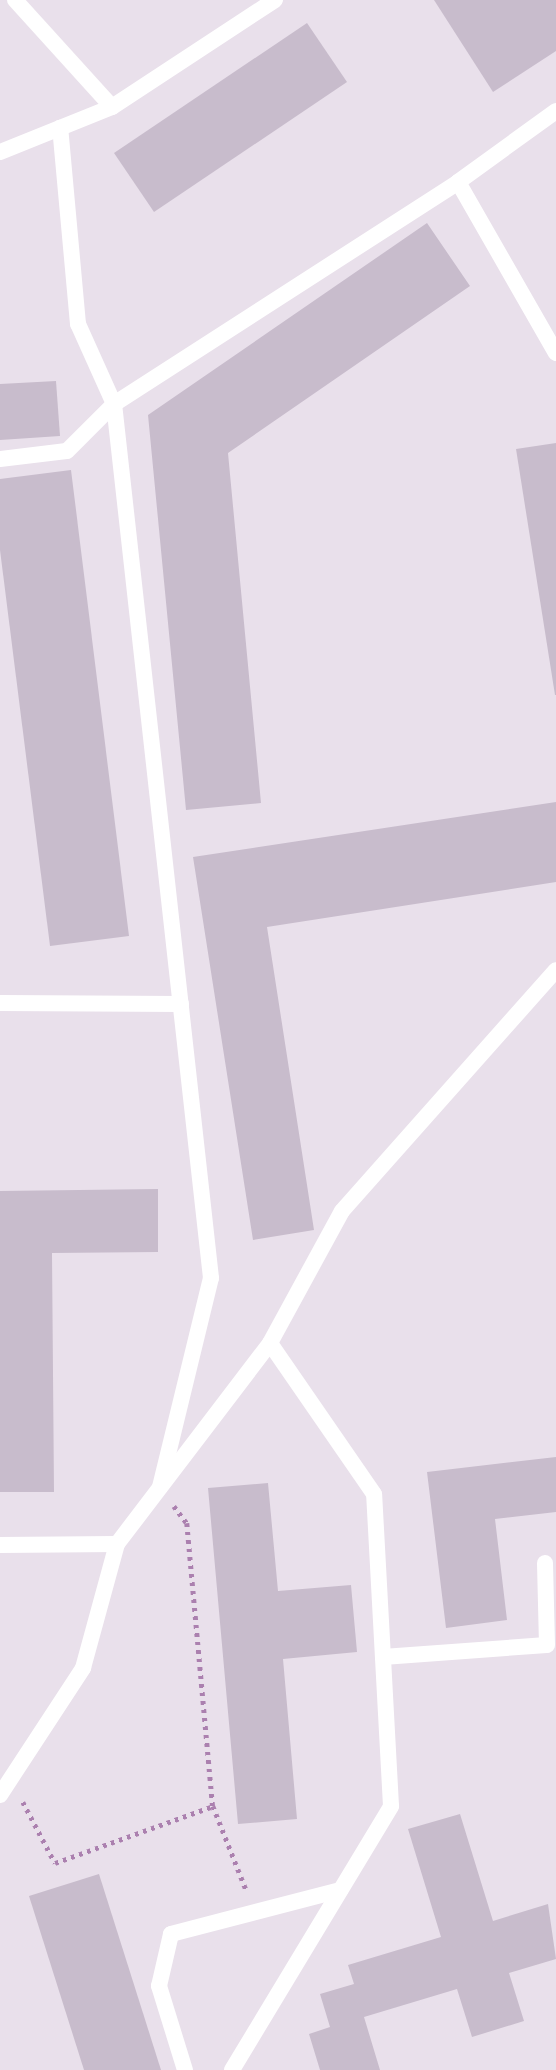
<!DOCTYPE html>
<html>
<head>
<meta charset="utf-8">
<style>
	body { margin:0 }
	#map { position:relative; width:556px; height:2070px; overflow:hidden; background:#e9e0eb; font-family:"Noto Sans",sans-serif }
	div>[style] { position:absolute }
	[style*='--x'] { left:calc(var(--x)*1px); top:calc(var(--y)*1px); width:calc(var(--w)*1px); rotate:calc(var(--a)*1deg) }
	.building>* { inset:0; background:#c8bccc }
	.path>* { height:4.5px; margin-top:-2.25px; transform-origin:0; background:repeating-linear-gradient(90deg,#ab80af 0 3.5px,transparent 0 8.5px) }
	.service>* { height:16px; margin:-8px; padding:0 8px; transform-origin:8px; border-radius:8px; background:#fff }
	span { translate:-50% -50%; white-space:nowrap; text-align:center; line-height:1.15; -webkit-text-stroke:5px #f6f0f8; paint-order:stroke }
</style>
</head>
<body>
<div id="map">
	<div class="building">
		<i style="clip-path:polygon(434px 0,556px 0,556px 51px,493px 92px)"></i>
		<i style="clip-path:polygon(307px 23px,347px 82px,154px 212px,114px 153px)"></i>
		<i style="clip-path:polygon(427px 223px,470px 286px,228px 453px,261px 803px,186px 810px,148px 415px)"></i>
		<i style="clip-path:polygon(56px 381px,60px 436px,0 440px,0 384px)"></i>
		<i style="clip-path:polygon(556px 443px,556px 695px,555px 695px,516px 449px)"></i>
		<i style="clip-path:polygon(71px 470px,129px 936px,50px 946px,0 550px,0 479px)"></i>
		<i style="clip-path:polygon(556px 802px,556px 882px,267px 927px,314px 1230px,253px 1240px,193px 857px)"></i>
		<i style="clip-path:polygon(158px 1189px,158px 1252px,52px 1253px,54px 1492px,0 1492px,0 1191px)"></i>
		<i style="clip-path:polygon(556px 1457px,556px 1512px,495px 1519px,507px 1620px,446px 1628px,427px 1472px)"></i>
		<i style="clip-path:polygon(268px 1483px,278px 1591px,351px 1585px,357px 1652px,283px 1659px,297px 1819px,238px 1824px,208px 1488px)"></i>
		<i style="clip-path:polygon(460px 1814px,493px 1921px,548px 1904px,556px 1959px,509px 1973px,524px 2021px,472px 2037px,457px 1989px,364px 2017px,380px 2070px,320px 2070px,309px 2034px,330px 2027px,320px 1994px,354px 1984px,348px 1965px,441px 1937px,408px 1829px)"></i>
		<i style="clip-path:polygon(99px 1874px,161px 2070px,84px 2070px,29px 1896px)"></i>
	</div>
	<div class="path">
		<i style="--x:174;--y:1506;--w:21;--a:53"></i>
		<i style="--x:187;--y:1523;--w:284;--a:84.8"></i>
		<i style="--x:213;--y:1806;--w:92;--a:68.4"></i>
		<i style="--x:23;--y:1802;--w:69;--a:62.3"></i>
		<i style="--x:55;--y:1863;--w:168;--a:-19.8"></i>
	</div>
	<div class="service">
		<i style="--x:15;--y:0;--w:144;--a:47.8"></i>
		<i style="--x:556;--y:111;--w:121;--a:144.1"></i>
		<i style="--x:458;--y:182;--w:197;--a:60.2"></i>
		<i style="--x:0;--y:152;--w:121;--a:-21.9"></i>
		<i style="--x:112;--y:107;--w:195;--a:-33.3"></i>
		<i style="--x:0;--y:459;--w:67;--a:-6.8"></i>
		<i style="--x:67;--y:451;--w:66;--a:-45"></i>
		<i style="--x:114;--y:404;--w:88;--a:-114.2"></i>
		<i style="--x:78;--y:324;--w:197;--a:-95.2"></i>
		<i style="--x:0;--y:1003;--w:181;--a:0.3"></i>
		<i style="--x:160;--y:1487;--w:215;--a:-76.3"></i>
		<i style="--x:211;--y:1278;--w:879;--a:-96.33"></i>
		<i style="--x:114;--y:404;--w:409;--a:-32.8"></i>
		<i style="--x:0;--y:1545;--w:117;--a:-0.5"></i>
		<i style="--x:383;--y:1657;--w:164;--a:-4.2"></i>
		<i style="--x:547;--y:1645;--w:82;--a:-91.4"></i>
		<i style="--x:0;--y:1795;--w:152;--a:-56.8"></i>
		<i style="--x:83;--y:1668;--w:129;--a:-74.7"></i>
		<i style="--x:117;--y:1544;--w:253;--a:-52.7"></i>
		<i style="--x:270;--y:1343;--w:150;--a:-61.4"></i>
		<i style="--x:342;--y:1211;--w:322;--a:-48.4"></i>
		<i style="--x:185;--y:2070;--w:88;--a:-107.2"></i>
		<i style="--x:159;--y:1986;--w:53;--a:-77"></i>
		<i style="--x:171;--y:1934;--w:175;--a:-14.6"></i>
		<i style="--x:232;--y:2070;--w:308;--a:-58.9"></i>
		<i style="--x:391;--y:1806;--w:312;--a:-93.1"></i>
		<i style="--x:374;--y:1494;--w:183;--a:-124.6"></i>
	</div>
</div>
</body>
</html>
